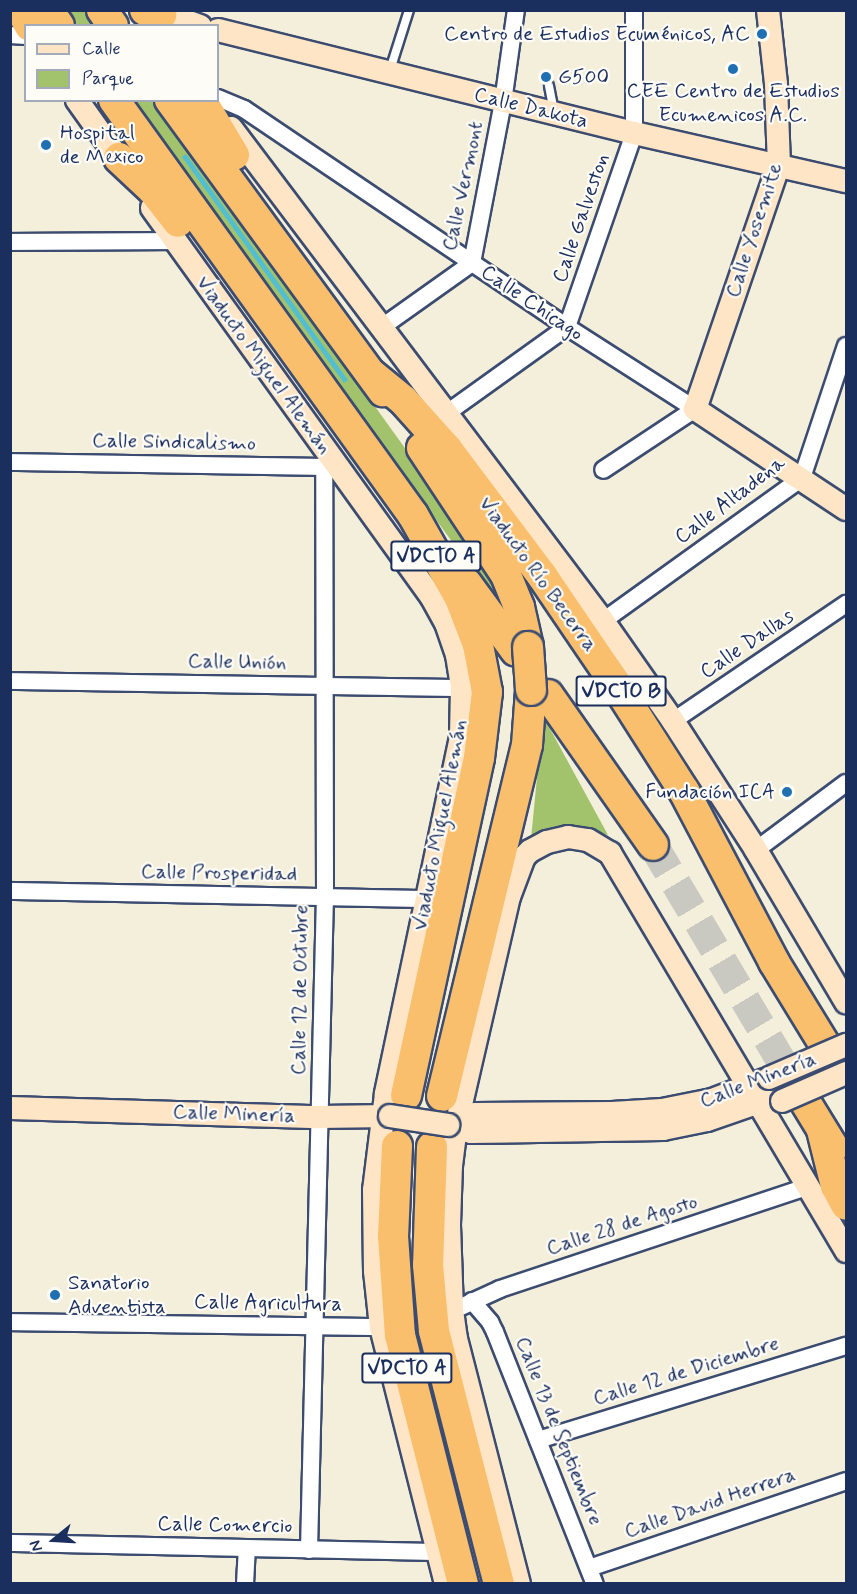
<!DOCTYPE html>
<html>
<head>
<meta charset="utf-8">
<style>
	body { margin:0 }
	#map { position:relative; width:857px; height:1594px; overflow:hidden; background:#f4efdb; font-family:Mynerve,sans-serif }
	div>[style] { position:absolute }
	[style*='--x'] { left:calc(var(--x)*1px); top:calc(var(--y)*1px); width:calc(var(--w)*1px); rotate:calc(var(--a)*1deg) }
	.green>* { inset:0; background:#a2c36c }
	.water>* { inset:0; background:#53becf }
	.highway-tunnel>* { height:30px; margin-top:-15px; transform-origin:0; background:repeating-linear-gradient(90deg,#c9c9c2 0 30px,transparent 0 45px) }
	.roads { filter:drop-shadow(2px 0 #3c4c71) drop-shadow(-2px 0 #3c4c71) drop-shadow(0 2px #3c4c71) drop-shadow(0 -2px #3c4c71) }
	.lane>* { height:8px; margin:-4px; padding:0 4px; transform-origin:4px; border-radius:4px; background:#fff }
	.street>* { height:16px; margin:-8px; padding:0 8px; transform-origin:8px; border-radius:8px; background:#fff }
	.secondary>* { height:22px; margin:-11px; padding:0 11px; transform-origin:11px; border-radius:11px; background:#fde5c5 }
	.highway>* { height:30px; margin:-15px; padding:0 15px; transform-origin:15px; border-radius:15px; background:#f9bf6d }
	.bridges { filter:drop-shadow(2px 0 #3c4c71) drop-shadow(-2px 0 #3c4c71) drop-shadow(0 2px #3c4c71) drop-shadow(0 -2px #3c4c71) }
	.secondary-bridge>* { height:22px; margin:-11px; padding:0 11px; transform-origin:11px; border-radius:11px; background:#fde5c5 }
	.highway-bridge>* { height:30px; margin:-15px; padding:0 15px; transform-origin:15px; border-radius:15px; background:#f9bf6d }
	.dots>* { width:16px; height:16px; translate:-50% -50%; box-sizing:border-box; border:3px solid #fdfcf7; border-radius:50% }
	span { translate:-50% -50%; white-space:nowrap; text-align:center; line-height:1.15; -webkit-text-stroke:4.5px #fdfcf7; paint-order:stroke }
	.shield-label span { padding:2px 4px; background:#fdfcf7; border:2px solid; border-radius:4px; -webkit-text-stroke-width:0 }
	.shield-label { font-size:20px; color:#1b2f5e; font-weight:700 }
	.poi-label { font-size:21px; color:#1b2f5e }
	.right { translate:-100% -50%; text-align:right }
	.left { translate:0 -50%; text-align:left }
	.street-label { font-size:21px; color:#1b2f5e }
	.frame { position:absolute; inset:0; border:12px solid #1b2f5e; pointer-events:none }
	.legend { position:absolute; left:24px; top:24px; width:195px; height:78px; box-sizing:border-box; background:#fdfcf7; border:2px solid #a3aaba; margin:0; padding:8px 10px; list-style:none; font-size:18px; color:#1b2f5e }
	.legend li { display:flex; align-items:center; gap:12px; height:30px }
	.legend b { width:30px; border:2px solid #a3aaba }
	.north { position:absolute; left:24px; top:1510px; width:60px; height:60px; -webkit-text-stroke:4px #fdfcf7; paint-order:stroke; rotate:252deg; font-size:16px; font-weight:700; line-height:24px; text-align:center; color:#1b2f5e }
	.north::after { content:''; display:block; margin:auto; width:21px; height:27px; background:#1b2f5e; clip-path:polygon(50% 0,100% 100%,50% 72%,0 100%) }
</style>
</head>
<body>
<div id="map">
	<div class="green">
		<i style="clip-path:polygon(89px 10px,100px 25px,77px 25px,68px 11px)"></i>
		<i style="clip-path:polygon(131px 101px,155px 101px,469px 537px,479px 551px,512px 624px)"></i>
		<i style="clip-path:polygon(543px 716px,608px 835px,578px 827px,546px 830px,531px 839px)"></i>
	</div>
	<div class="water">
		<i style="clip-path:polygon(186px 154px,348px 380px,344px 383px,182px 157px)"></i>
	</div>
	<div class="highway-tunnel">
		<i style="--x:653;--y:845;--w:300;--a:59.3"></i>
	</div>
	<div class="roads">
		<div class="lane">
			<i style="--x:390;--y:70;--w:63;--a:-72.4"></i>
			<i style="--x:549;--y:86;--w:25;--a:79"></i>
		</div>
		<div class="street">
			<i style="--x:10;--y:35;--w:16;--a:4"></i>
			<i style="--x:218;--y:98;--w:28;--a:23"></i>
			<i style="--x:244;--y:109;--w:390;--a:34"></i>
			<i style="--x:567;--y:327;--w:152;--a:32.6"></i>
			<i style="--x:695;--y:409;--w:110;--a:146.5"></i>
			<i style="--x:10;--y:242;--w:164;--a:-0.3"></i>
			<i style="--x:382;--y:327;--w:110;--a:-35.4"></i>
			<i style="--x:472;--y:263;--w:164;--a:-79.1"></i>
			<i style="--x:503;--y:102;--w:93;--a:-82"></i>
			<i style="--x:447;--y:413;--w:148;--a:-35.6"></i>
			<i style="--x:567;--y:327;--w:205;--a:-70.9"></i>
			<i style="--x:634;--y:133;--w:123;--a:-90"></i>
			<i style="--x:10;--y:462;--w:324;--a:0.9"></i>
			<i style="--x:603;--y:621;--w:245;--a:-35.7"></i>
			<i style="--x:802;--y:478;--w:139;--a:-71.6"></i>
			<i style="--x:10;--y:681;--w:452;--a:0.9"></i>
			<i style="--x:673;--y:721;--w:209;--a:-34.1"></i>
			<i style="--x:756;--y:850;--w:112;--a:-36.7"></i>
			<i style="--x:10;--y:891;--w:416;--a:1.1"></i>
			<i style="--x:472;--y:1301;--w:28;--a:49"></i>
			<i style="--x:490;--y:1322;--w:11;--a:63"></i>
			<i style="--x:495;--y:1332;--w:271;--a:68.4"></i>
			<i style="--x:452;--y:1311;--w:53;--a:-24.6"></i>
			<i style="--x:500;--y:1289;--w:324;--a:-18.4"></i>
			<i style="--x:10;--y:1322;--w:371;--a:0.8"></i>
			<i style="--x:538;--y:1440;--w:322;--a:-17"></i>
			<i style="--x:10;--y:1543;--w:428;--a:1.2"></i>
			<i style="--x:309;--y:1550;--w:653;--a:-88.6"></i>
			<i style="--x:325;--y:897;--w:430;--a:-90.1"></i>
			<i style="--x:589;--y:1568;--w:271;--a:-18.7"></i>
			<i style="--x:245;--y:1584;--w:36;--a:-87"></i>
		</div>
		<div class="secondary">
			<i style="--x:156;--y:10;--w:47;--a:20"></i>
			<i style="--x:768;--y:10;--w:74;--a:83.8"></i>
			<i style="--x:776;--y:84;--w:80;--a:87.9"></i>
			<i style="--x:779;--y:164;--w:259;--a:108.9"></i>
			<i style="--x:695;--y:409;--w:181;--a:33.5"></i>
			<i style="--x:218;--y:30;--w:429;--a:13.9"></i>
			<i style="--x:634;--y:133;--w:217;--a:12.8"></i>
			<i style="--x:77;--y:100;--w:86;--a:54.5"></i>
			<i style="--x:231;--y:128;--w:618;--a:52.96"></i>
			<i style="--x:603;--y:621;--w:122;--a:55"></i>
			<i style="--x:673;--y:721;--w:153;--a:57.2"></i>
			<i style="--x:756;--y:850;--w:177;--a:59.4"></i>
			<i style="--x:152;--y:208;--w:478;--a:54.3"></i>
			<i style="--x:431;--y:596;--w:31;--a:61"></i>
			<i style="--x:446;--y:623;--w:34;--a:71"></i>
			<i style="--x:457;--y:655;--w:33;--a:81"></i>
			<i style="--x:462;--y:688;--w:49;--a:91.2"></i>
			<i style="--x:461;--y:737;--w:365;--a:101.9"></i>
			<i style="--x:386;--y:1094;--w:97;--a:97.1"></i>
			<i style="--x:374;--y:1190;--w:81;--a:89.3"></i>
			<i style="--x:375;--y:1271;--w:56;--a:83.9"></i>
			<i style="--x:381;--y:1327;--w:265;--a:75.8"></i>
			<i style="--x:10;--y:1108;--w:309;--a:1.7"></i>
			<i style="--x:319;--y:1117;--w:71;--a:-0.8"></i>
			<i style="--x:448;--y:1125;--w:24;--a:17"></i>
			<i style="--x:471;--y:1132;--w:192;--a:-0.9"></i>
			<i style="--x:663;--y:1129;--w:45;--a:-11.6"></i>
			<i style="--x:707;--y:1120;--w:55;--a:-19.1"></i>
			<i style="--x:759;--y:1102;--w:21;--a:-37"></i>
			<i style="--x:456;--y:1126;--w:22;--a:-32"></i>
			<i style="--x:475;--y:1114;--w:137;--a:-0.4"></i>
			<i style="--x:612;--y:1113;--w:50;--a:-3.4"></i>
			<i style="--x:662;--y:1110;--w:51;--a:-11.3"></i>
			<i style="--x:712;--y:1100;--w:56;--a:-21"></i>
			<i style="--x:519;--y:1584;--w:253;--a:-104.4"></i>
			<i style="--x:456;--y:1339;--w:28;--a:-98"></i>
			<i style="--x:452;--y:1311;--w:86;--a:-92"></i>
			<i style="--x:449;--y:1225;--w:59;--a:-88.1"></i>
			<i style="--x:451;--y:1166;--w:40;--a:-82.9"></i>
			<i style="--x:456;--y:1126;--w:235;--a:-77"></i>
			<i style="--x:509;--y:897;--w:43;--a:-69.4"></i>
			<i style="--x:524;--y:857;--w:8;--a:-45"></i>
			<i style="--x:530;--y:851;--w:19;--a:-28"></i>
			<i style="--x:547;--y:842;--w:22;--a:-13"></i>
			<i style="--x:568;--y:837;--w:20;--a:9"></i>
			<i style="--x:588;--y:840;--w:26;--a:31"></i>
			<i style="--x:610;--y:853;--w:463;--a:59.3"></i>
		</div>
		<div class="highway">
			<i style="--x:21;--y:10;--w:18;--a:61"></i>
			<i style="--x:48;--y:10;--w:19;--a:55"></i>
			<i style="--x:102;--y:10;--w:19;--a:55"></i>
			<i style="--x:145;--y:10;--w:17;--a:17"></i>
			<i style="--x:114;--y:100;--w:511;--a:54.23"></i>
			<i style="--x:413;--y:515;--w:95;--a:60.5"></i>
			<i style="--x:460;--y:598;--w:50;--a:69"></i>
			<i style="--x:478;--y:645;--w:48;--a:79.2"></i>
			<i style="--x:487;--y:692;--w:66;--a:96.9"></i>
			<i style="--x:479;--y:758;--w:345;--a:102.2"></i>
			<i style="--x:170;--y:100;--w:361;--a:53.8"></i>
			<i style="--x:201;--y:100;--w:64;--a:59"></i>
			<i style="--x:119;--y:158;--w:48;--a:43.3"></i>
			<i style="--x:154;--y:191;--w:39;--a:52"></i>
			<i style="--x:371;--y:374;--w:41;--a:39.1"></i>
			<i style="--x:403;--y:400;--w:66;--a:48.1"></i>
			<i style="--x:447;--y:449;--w:160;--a:53.1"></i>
			<i style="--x:543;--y:577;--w:135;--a:55.8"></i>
			<i style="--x:619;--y:689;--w:121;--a:57.5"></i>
			<i style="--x:684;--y:791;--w:193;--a:62.2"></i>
			<i style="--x:774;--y:962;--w:94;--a:58.5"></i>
			<i style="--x:422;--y:448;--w:152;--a:56.5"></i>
			<i style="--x:506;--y:575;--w:35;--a:68"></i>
			<i style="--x:519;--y:607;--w:41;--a:77.3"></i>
			<i style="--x:466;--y:583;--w:84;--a:53.7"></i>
			<i style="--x:548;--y:695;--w:183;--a:55"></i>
			<i style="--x:442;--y:1096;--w:361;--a:-76.4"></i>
			<i style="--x:527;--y:745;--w:55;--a:-85.8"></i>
			<i style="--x:806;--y:1103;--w:52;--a:58.5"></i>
			<i style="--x:822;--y:1130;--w:58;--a:76"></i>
			<i style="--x:836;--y:1186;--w:21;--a:62"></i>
			<i style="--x:397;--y:1146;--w:90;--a:92.5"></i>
			<i style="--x:393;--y:1236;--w:99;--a:86"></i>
			<i style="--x:400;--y:1335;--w:257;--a:75.8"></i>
			<i style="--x:432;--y:1147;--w:118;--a:91.9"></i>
			<i style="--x:428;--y:1265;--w:66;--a:84.8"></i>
			<i style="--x:434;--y:1331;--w:261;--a:75.6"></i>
		</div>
	</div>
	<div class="bridges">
		<div class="secondary-bridge">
			<i style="--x:769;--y:1078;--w:84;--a:-23.2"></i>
			<i style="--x:782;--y:1101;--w:70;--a:-23.6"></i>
			<i style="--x:390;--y:1116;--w:59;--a:8.8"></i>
		</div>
		<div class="highway-bridge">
			<i style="--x:528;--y:647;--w:43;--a:86"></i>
		</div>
	</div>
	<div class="dots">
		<i style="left:762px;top:34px;background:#1f6fb2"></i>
		<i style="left:733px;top:69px;background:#1f6fb2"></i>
		<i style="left:546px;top:77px;background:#1f6fb2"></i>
		<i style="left:46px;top:145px;background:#1f6fb2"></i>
		<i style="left:787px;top:792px;background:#1f6fb2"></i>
		<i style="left:55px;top:1295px;background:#1f6fb2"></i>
	</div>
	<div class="shield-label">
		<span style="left:436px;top:556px">VDCTO A</span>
		<span style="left:621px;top:691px">VDCTO B</span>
		<span style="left:407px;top:1368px">VDCTO A</span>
	</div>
	<div class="poi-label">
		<span class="right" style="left:750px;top:34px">Centro de Estudios Ecuménicos, AC</span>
		<span class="left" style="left:558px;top:77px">G500</span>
		<span style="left:733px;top:103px">CEE Centro de Estudios<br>Ecumenicos A.C.</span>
		<span class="left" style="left:60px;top:145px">Hospital<br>de Mexico</span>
		<span class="right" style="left:775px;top:792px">Fundación ICA</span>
		<span class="left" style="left:68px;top:1295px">Sanatorio<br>Adventista</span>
	</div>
	<div class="street-label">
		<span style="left:531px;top:108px;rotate:14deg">Calle Dakota</span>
		<span style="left:463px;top:186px;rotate:-78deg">Calle Vermont</span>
		<span style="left:581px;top:218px;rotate:-71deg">Calle Galveston</span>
		<span style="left:754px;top:230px;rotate:-72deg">Calle Yosemite</span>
		<span style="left:532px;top:303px;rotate:34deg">Calle Chicago</span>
		<span style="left:264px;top:365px;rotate:54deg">Viaducto Miguel Alemán</span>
		<span style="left:174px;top:442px;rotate:1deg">Calle Sindicalismo</span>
		<span style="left:730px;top:500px;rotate:-37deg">Calle Altadena</span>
		<span style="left:538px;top:574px;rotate:54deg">Viaducto Río Becerra</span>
		<span style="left:747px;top:644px;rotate:-34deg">Calle Dallas</span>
		<span style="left:237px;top:662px;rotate:1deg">Calle Unión</span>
		<span style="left:440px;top:825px;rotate:-79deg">Viaducto Miguel Alemán</span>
		<span style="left:219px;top:873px;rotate:1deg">Calle Prosperidad</span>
		<span style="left:300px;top:990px;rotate:-89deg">Calle 12 de Octubre</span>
		<span style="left:758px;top:1080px;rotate:-21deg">Calle Minería</span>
		<span style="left:234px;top:1114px;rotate:2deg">Calle Minería</span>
		<span style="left:622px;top:1225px;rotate:-18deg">Calle 28 de Agosto</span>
		<span style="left:268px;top:1303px;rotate:1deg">Calle Agricultura</span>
		<span style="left:686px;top:1371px;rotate:-17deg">Calle 12 de Diciembre</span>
		<span style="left:559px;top:1431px;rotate:68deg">Calle 13 de Septiembre</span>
		<span style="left:710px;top:1503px;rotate:-19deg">Calle David Herrera</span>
		<span style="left:225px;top:1525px;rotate:1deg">Calle Comercio</span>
	</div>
	<div class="frame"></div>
	<ul class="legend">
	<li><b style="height:8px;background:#fde5c5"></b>Calle</li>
	<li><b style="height:16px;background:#a2c36c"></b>Parque</li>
	</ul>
	<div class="north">N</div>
</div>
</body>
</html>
